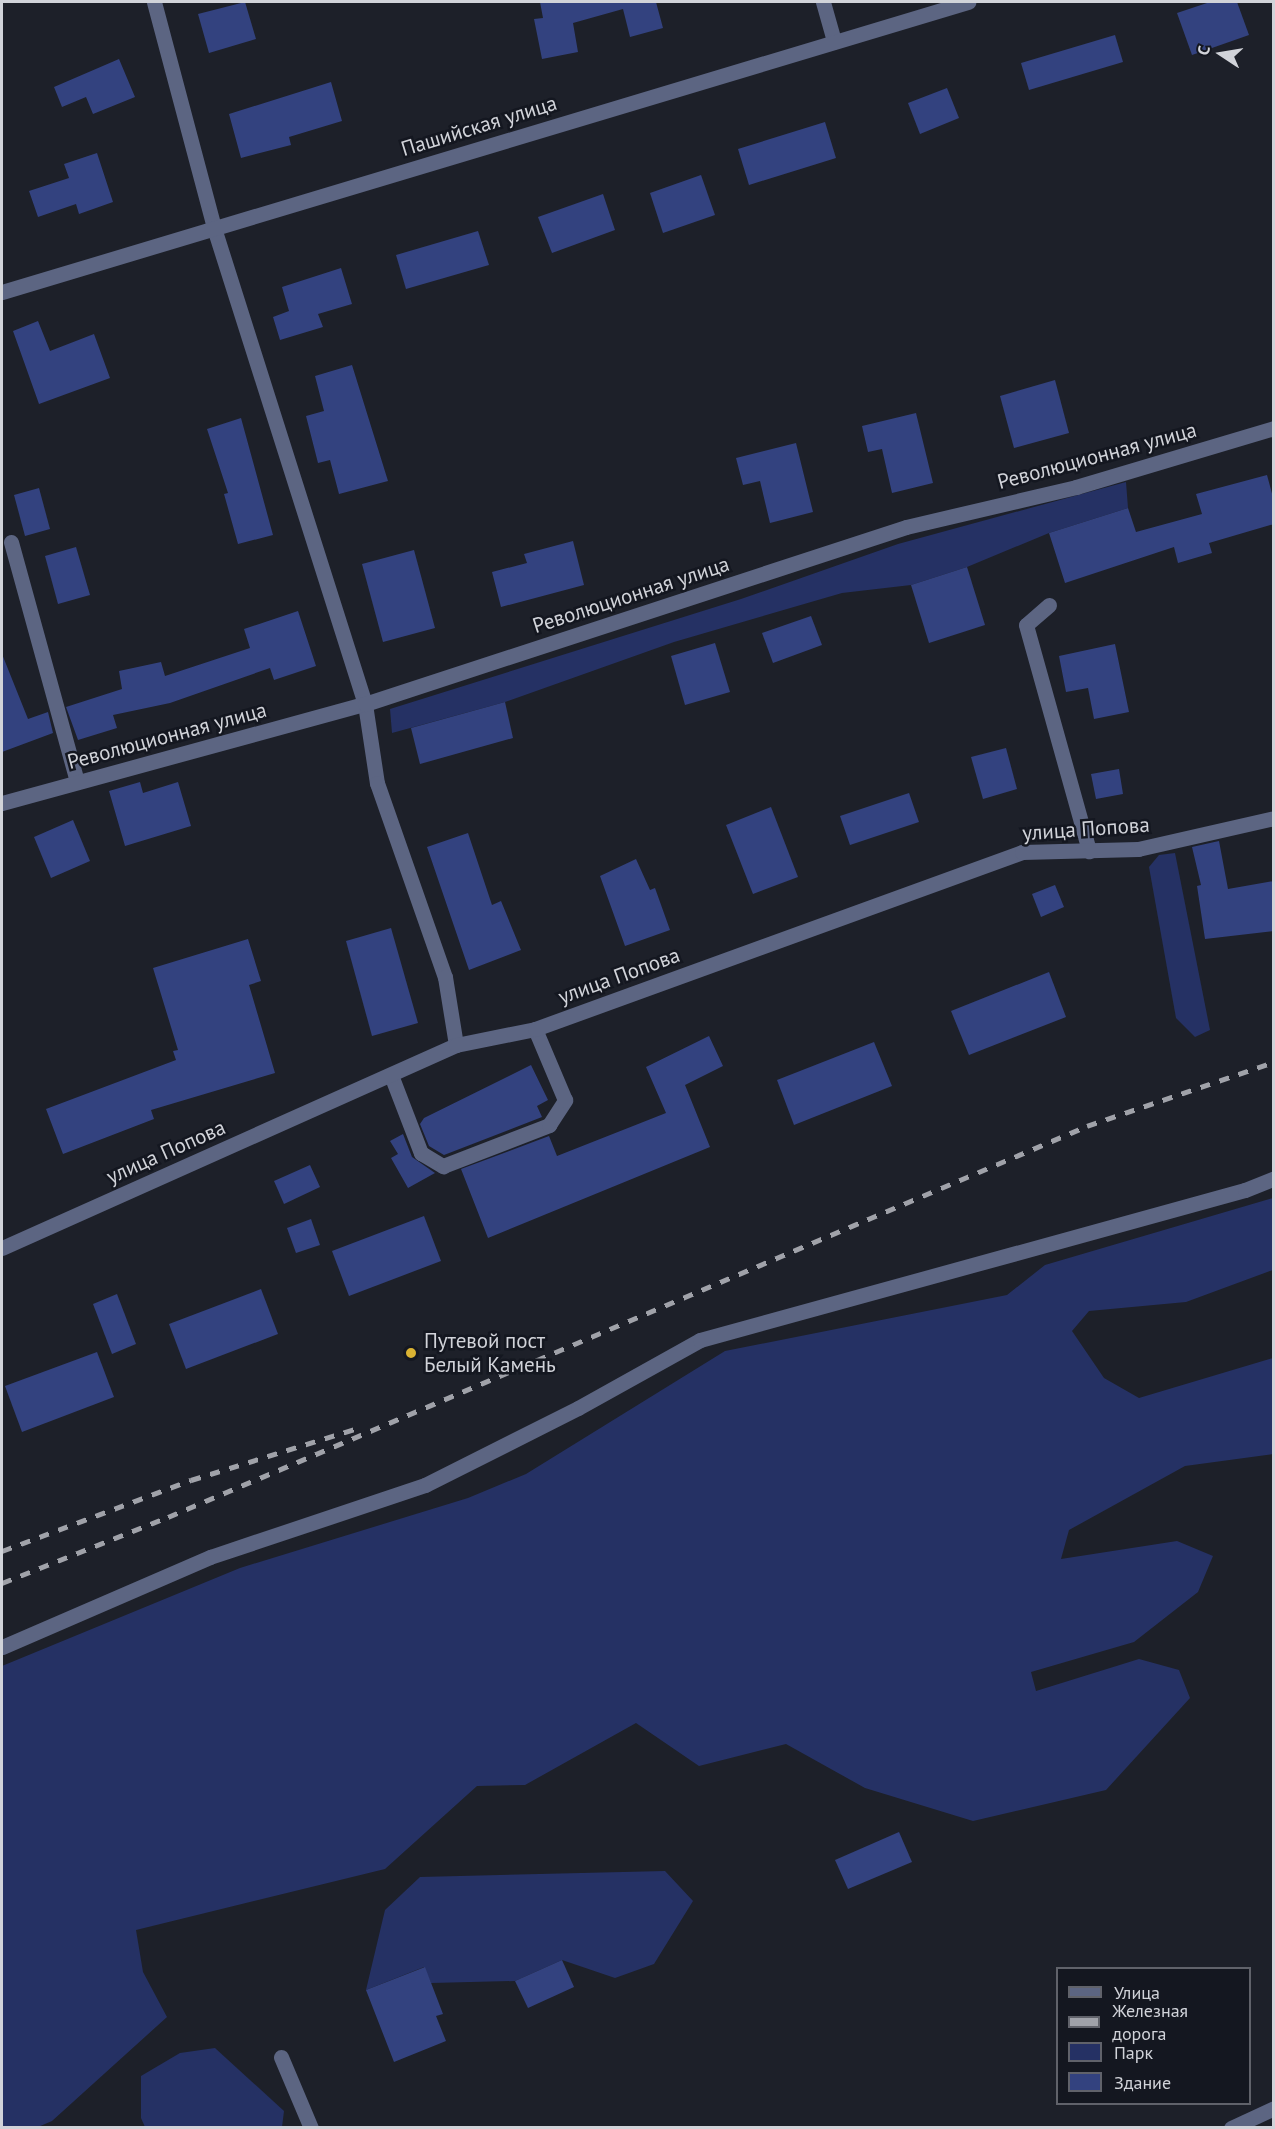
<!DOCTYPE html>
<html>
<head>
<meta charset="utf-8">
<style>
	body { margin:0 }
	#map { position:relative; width:1275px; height:2129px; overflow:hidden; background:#1d2029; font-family:"PT Sans",sans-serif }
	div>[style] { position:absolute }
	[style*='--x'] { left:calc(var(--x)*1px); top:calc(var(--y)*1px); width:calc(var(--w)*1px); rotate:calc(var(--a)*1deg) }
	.green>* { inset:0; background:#253164 }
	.building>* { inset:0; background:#33427f }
	.minor>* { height:15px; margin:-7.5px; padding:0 7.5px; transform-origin:7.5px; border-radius:7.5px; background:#5c6582 }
	.rail>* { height:4.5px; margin-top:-2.25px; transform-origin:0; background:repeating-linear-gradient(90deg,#a0a2a9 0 10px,transparent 0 20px) }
	.dots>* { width:16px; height:16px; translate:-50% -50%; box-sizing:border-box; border:3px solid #141720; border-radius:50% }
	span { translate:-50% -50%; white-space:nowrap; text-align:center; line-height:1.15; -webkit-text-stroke:5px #141720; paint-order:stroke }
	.street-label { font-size:21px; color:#d1d3d9 }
	.poi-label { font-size:21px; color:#d1d3d9 }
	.left { translate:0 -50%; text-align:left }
	.frame { position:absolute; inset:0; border:3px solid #d1d3d9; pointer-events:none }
	.legend { position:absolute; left:1056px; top:1967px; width:195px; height:138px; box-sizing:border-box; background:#141720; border:2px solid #60626a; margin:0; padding:8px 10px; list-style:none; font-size:18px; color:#d1d3d9 }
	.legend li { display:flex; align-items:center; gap:12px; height:30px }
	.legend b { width:30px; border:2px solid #60626a }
	.north { position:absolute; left:1191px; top:24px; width:60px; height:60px; -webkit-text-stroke:4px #141720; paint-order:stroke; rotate:282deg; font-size:16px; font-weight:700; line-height:24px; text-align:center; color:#d1d3d9 }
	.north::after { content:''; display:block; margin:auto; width:21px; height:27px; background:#d1d3d9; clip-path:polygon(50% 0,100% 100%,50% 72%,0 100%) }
</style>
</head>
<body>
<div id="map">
	<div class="green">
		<i style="clip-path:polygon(1126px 482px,1128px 508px,1049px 533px,967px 567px,911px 585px,842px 593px,674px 642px,505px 702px,392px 733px,390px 709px,741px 599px,898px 544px)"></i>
		<i style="clip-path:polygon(1175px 853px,1210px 1030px,1195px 1037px,1176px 1018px,1149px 867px,1159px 855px)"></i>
		<i style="clip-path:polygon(1273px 1198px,1273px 1270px,1186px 1302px,1089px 1311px,1072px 1331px,1104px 1378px,1139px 1398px,1273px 1358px,1273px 1454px,1185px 1466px,1069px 1530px,1061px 1559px,1177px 1541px,1213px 1556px,1198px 1592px,1134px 1642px,1031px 1672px,1036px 1691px,1139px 1659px,1179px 1670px,1190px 1698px,1106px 1790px,973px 1821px,865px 1788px,786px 1744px,699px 1766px,636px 1723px,525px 1785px,477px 1786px,385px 1869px,136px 1930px,143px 1972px,167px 2017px,52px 2121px,38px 2127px,2px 2127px,2px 1666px,240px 1568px,468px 1498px,526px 1474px,725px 1351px,1007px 1295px,1045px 1265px)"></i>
		<i style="clip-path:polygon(665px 1871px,693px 1901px,654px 1964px,615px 1978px,562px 1960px,515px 1981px,431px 1983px,424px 1967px,366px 1990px,385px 1910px,420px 1877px)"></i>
		<i style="clip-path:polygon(215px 2048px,284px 2111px,282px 2127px,145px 2127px,141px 2118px,141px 2076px,180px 2053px)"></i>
	</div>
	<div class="building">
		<i style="clip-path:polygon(245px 2px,256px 39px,209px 53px,198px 14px)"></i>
		<i style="clip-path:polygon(540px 2px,656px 2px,663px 28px,630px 37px,623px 9px,573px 23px,578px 52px,542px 59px,534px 19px,543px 18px)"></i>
		<i style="clip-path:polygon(1210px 2px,1237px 2px,1249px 35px,1192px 55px,1177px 13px)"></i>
		<i style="clip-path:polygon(1115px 35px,1123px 62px,1029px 90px,1021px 63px)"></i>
		<i style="clip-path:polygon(119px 59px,135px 97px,93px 114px,86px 97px,62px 107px,54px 87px)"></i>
		<i style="clip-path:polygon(331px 82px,342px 121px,289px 137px,291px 145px,241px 158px,229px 114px)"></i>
		<i style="clip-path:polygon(947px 88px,959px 118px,920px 134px,908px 103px)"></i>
		<i style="clip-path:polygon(825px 122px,836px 158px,749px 185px,738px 149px)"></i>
		<i style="clip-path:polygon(97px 153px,113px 202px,79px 214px,76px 204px,38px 217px,29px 191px,69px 178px,64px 164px)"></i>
		<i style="clip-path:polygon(701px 175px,715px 215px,663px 233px,650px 193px)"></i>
		<i style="clip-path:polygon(603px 194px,615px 230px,552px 253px,538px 217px)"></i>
		<i style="clip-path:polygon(478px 231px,489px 265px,406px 289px,396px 255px)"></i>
		<i style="clip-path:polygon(341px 268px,352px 304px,318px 314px,323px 327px,280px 340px,273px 317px,289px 311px,282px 287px)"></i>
		<i style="clip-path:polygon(38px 321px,50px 351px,94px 334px,110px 378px,39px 404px,13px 331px)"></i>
		<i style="clip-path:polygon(352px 365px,388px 481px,339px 494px,330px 460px,318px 463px,306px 416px,324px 411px,315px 376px)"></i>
		<i style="clip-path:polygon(1055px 380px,1069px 433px,1014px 448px,1000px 396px)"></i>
		<i style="clip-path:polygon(916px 413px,933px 483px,892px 493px,882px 449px,868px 452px,862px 426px)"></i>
		<i style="clip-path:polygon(241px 418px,273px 535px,238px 544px,224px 494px,228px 493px,207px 429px)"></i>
		<i style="clip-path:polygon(796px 443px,813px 512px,770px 523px,760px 481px,743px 485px,736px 458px)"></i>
		<i style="clip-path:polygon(1267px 475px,1274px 501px,1274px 524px,1209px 543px,1212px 553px,1178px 563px,1174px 547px,1065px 583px,1049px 533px,1128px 508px,1136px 532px,1202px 514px,1196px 494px)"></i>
		<i style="clip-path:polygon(39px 488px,50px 529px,25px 536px,14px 495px)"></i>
		<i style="clip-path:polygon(573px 541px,584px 585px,501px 607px,492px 572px,527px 563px,524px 554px)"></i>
		<i style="clip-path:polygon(76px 547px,90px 595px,58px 604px,45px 556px)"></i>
		<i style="clip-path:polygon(414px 550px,435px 628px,383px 642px,362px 564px)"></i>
		<i style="clip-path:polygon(967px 567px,985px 625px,929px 643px,911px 585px)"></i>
		<i style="clip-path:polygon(298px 611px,316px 666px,274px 680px,270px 668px,170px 703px,113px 715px,117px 728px,78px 740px,66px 707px,122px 689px,119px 671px,161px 662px,165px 676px,250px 648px,244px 629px)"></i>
		<i style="clip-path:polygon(811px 616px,822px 645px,773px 663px,762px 633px)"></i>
		<i style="clip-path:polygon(715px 643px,730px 692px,685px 705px,671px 656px)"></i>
		<i style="clip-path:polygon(1115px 644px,1129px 712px,1094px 719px,1088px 688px,1066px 692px,1059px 656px)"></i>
		<i style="clip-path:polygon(2px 654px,28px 719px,48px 712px,53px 733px,2px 752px)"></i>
		<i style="clip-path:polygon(505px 702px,513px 738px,420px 764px,411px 728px)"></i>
		<i style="clip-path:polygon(1006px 748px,1017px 789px,983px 799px,971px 757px)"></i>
		<i style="clip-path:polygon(1119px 769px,1123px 794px,1096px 799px,1091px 774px)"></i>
		<i style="clip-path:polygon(140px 782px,143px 793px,178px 782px,191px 826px,125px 846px,109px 791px)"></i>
		<i style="clip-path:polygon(909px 793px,919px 822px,850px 845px,840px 816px)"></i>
		<i style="clip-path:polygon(771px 807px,798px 877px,753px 894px,726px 825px)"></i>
		<i style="clip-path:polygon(73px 820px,90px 861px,51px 878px,34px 837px)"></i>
		<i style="clip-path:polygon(468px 833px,492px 905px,501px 901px,521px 950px,469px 970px,427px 847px)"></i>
		<i style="clip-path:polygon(1219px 841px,1228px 889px,1274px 881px,1274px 931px,1205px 939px,1197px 886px,1201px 885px,1192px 847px)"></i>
		<i style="clip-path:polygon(636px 859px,650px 890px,655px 888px,670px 930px,625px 946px,600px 876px)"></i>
		<i style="clip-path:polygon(1055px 885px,1064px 907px,1041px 917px,1032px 894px)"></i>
		<i style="clip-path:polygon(391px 928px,418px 1023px,372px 1036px,346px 941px)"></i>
		<i style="clip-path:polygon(248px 939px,261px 981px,249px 985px,275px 1073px,151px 1110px,154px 1119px,63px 1154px,46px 1109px,176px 1060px,173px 1051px,178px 1050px,153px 968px)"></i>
		<i style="clip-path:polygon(1049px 972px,1066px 1017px,969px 1055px,951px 1011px)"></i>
		<i style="clip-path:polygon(709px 1036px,723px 1066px,685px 1085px,710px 1147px,488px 1238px,461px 1169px,549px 1136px,557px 1156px,666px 1113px,646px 1067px)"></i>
		<i style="clip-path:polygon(874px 1042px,892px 1086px,794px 1125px,777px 1080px)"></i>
		<i style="clip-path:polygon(531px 1065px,548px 1100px,537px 1106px,542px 1117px,444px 1155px,429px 1146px,420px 1124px,424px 1118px)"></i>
		<i style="clip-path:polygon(403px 1134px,412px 1157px,435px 1173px,408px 1188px,391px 1158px,398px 1154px,390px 1141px)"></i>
		<i style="clip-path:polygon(310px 1165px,320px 1187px,284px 1204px,274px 1181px)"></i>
		<i style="clip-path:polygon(424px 1216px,441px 1261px,349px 1296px,332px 1251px)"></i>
		<i style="clip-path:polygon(311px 1219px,320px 1245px,296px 1253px,287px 1228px)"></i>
		<i style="clip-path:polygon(261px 1289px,278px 1334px,186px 1369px,169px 1324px)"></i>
		<i style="clip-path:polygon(117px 1294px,136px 1344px,112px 1354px,93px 1304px)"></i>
		<i style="clip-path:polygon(97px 1352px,114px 1397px,22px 1432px,5px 1386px)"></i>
		<i style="clip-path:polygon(899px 1832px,912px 1862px,848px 1889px,835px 1860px)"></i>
		<i style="clip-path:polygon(562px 1960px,574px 1987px,528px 2008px,515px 1981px)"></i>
		<i style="clip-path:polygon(425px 1967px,443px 2014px,436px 2016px,446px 2041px,394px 2062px,366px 1990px)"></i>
	</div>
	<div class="minor">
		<i style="--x:154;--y:2;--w:234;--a:75.1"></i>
		<i style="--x:214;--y:228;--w:499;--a:72.4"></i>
		<i style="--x:365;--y:704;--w:80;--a:81.4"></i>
		<i style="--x:377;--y:783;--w:206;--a:70.7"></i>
		<i style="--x:445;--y:977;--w:69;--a:80.8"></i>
		<i style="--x:823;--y:2;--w:41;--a:74.2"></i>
		<i style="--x:2;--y:292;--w:1009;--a:-16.71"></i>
		<i style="--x:11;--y:542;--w:249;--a:74.6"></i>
		<i style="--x:1049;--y:605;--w:30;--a:139"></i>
		<i style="--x:1026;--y:625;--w:235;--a:74.4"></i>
		<i style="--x:2;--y:803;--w:376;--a:-15.3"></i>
		<i style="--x:365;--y:704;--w:569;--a:-18.12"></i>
		<i style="--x:906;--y:527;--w:175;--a:-13.2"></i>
		<i style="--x:1076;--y:487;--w:207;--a:-16.6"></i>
		<i style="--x:391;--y:1075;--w:84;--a:69"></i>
		<i style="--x:421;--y:1153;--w:26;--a:31"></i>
		<i style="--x:443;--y:1166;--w:114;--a:-21.1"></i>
		<i style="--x:549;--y:1125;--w:30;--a:-57"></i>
		<i style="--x:565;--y:1100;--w:77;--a:-112.9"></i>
		<i style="--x:2;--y:1248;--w:497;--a:-24.1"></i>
		<i style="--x:456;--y:1045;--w:81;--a:-11.4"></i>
		<i style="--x:535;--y:1029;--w:518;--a:-19.97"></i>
		<i style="--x:1022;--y:852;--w:116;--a:-1.5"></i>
		<i style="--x:1138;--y:849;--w:139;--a:-12.8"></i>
		<i style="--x:2;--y:1647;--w:227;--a:-23.4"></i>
		<i style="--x:210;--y:1557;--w:227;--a:-18.5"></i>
		<i style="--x:425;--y:1485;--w:171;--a:-26.7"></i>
		<i style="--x:578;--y:1408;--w:140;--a:-29.1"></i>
		<i style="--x:700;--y:1340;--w:565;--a:-15.39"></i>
		<i style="--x:1245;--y:1190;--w:31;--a:-22"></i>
		<i style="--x:281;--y:2057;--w:77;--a:67.1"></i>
		<i style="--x:1231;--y:2128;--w:47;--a:-24.9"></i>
	</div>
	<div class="rail">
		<i style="--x:2;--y:1551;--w:202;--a:-20.6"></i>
		<i style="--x:191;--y:1480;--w:172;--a:-17.3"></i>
		<i style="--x:2;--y:1583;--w:179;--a:-21.7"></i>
		<i style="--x:168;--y:1517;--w:999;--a:-23.05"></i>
		<i style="--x:1087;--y:1126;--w:198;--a:-18.9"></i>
	</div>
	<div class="dots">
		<i style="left:411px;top:1353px;background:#dab333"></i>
	</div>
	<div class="street-label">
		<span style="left:479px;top:126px;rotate:-17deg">Пашийская улица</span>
		<span style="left:1097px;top:456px;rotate:-15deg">Революционная улица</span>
		<span style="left:631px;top:595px;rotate:-18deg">Революционная улица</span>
		<span style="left:167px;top:736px;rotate:-15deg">Революционная улица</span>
		<span style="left:1086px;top:829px;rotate:-4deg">улица Попова</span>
		<span style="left:619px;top:976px;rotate:-20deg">улица Попова</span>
		<span style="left:166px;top:1152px;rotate:-24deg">улица Попова</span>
	</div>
	<div class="poi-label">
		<span class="left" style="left:424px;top:1353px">Путевой пост<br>Белый Камень</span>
	</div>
	<div class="frame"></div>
	<ul class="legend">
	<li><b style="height:8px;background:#5c6582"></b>Улица</li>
	<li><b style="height:8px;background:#a0a2a9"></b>Железная дорога</li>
	<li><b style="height:16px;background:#253164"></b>Парк</li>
	<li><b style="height:16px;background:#33427f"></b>Здание</li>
	</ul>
	<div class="north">С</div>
</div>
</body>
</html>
